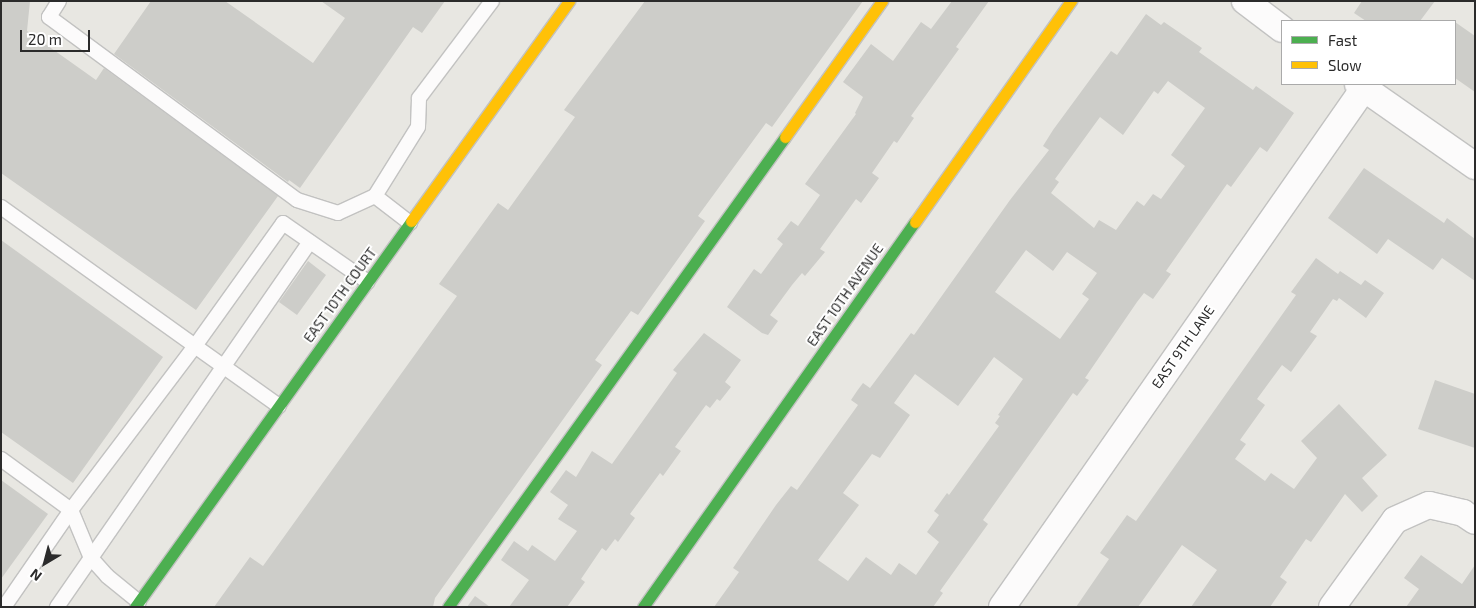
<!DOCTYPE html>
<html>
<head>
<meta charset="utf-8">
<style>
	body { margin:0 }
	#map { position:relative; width:1476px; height:608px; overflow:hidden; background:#e8e7e2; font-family:"Exo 2",sans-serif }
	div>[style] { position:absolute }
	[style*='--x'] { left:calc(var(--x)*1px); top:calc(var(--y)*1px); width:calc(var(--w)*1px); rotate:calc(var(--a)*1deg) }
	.building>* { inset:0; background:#cdcdc9 }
	.roads { filter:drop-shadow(1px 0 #c2c2c1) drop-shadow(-1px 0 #c2c2c1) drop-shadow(0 1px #c2c2c1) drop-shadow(0 -1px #c2c2c1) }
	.lane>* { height:14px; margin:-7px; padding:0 7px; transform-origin:7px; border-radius:7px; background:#fcfbfb }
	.street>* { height:26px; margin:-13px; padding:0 13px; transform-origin:13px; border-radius:13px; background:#fcfbfb }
	.fast>* { height:11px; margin:-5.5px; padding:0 5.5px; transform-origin:5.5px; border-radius:5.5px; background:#4caf50 }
	.slow>* { height:11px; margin:-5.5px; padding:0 5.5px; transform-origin:5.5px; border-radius:5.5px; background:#ffc107 }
	span { translate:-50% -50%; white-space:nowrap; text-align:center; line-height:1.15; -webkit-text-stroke:4px #fff; paint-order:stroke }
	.street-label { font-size:14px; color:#2b2b2b }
	.frame { position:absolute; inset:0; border:2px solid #2b2b2b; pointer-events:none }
	.legend { position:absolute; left:1281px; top:20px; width:175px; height:65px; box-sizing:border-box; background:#fff; border:1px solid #aaa; margin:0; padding:6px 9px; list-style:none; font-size:15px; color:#2b2b2b }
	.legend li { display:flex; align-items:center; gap:10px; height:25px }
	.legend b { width:25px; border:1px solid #aaa }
	.north { position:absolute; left:20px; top:538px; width:50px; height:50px; -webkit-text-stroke:4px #fff; paint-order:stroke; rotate:217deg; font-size:14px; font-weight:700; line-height:20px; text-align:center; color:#2b2b2b }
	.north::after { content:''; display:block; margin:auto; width:18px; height:22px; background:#2b2b2b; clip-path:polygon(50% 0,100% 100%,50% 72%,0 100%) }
	.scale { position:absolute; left:20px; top:30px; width:70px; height:22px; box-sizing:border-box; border:2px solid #2b2b2b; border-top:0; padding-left:6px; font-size:15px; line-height:18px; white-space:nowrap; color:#2b2b2b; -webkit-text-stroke:4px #fff; paint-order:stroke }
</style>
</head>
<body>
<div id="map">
	<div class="building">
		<i style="clip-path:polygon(1px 1px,30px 1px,27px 31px,96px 80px,104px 68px,278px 196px,196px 310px,1px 173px)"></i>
		<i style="clip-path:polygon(151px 1px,225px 1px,313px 63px,345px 18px,321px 1px,445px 1px,422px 33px,413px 27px,300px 188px,289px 180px,288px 182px,114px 54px)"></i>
		<i style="clip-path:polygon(645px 1px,863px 1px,772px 127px,766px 123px,698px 216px,705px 221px,638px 315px,631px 311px,595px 360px,602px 365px,435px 598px,433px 607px,214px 607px,250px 557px,263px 566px,457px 296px,439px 284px,498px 203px,508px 210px,575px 117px,564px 110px)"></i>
		<i style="clip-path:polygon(952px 1px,989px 1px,956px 47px,959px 49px,911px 116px,914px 118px,897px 143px,894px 141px,872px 173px,879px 178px,861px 203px,856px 199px,820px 249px,825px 252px,805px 276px,802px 273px,792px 285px,770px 315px,778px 321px,768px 335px,762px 333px,727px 307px,754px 269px,761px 274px,783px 244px,777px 239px,791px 221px,798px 226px,820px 195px,805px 184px,856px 114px,855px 113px,863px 97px,843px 82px,871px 44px,893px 61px,921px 22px,931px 29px)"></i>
		<i style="clip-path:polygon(1362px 1px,1435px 1px,1420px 21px,1366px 21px,1354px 13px)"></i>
		<i style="clip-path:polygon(evenodd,1146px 14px,1161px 25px,1164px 22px,1202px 48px,1199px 52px,1253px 90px,1256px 86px,1294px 113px,1267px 152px,1260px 147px,1231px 187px,1227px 184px,1166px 271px,1171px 274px,1153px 299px,1144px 293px,1137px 302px,1085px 378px,1089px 380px,1077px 396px,1073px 393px,983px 520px,988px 524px,940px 591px,943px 593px,933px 607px,714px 607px,739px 572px,733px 568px,776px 505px,791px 486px,797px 490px,858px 405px,851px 400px,857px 391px,863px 383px,870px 388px,911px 333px,914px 335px,1010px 200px,1049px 150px,1043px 146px,1053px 130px,1111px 51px,1117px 55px,1146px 14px,1168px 81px,1205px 108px,1171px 155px,1185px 166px,1161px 199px,1153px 194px,1144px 206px,1137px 201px,1116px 230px,1099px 220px,1094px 228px,1051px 193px,1059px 182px,1055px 179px,1100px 117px,1123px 135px,1154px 91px,1158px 94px,1168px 81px,1146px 14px,1026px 250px,1053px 271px,1067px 252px,1097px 273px,1082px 294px,1089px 299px,1060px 339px,995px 292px,1026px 250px,1146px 14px,994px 357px,1023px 379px,998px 415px,1000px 416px,995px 423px,999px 426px,949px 495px,947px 493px,934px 511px,939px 515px,927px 532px,939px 542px,916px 575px,899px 563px,891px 575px,866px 557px,848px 581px,818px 560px,859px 505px,843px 493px,872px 454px,880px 458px,910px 415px,894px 403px,915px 374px,958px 406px,994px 357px)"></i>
		<i style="clip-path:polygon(1455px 22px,1475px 36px,1475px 92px,1455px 78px)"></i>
		<i style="clip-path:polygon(1364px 168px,1444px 223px,1447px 218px,1475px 239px,1475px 281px,1442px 258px,1433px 270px,1388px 239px,1377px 254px,1328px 218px)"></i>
		<i style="clip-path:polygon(1px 240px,163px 357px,73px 483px,1px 432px)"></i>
		<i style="clip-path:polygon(1316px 258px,1338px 274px,1340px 271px,1361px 285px,1365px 280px,1384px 293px,1366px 318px,1339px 298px,1337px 301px,1333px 299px,1310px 332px,1317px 336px,1291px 372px,1282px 365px,1257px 399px,1265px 405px,1240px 440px,1246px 444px,1235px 459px,1265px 481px,1271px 473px,1294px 489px,1317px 458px,1301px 441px,1339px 404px,1387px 455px,1362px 478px,1378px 496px,1362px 512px,1345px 494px,1311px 542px,1306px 539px,1280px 577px,1287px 582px,1270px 607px,1191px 607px,1217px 570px,1182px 545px,1138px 607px,1076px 607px,1109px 559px,1100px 553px,1127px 515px,1136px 521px,1296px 295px,1291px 292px)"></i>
		<i style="clip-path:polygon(308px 261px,326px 275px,297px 315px,279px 302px)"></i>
		<i style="clip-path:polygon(704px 333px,741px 360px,725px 382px,731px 387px,720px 401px,717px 399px,710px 408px,706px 405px,675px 447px,681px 451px,663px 476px,660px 473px,630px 514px,635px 518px,618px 542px,615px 539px,606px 551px,602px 548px,581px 579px,585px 582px,567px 607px,509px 607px,529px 580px,501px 560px,514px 541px,528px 551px,532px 545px,555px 561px,577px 531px,558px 519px,568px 505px,550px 492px,566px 470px,576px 477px,592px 451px,612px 464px,677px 373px,673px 370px)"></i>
		<i style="clip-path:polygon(1435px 380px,1475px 394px,1475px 448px,1418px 429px)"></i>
		<i style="clip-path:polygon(1px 480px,48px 514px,1px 579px)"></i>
		<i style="clip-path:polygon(1421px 555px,1462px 584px,1475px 565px,1475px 607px,1406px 607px,1419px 589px,1404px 578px)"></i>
		<i style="clip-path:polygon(475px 596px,490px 607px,467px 607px)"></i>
	</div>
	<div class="roads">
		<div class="lane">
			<i style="--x:59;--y:1;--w:19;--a:122"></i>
			<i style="--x:49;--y:17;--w:308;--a:36.4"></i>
			<i style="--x:297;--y:200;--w:43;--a:17.6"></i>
			<i style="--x:338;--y:213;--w:41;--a:-24.7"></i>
			<i style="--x:1;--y:207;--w:239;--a:35.6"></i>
			<i style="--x:195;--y:346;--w:206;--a:127.1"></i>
			<i style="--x:71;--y:510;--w:118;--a:124.6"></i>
			<i style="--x:410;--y:223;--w:44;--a:-142.4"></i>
			<i style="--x:375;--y:196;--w:81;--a:-58.1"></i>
			<i style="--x:418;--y:127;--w:29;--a:-88"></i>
			<i style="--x:419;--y:98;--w:121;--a:-53"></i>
			<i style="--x:279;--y:406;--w:103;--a:-144.5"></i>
			<i style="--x:195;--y:346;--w:151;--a:-54.4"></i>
			<i style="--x:283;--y:223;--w:103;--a:34.8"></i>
			<i style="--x:1;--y:459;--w:87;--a:36.1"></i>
			<i style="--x:71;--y:510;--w:52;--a:67.4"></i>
			<i style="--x:91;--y:558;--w:24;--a:48"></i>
			<i style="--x:107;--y:576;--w:41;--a:39.1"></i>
			<i style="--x:57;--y:607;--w:444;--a:-55.3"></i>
		</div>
		<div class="street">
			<i style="--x:1245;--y:1;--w:46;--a:37.1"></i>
			<i style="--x:1358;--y:84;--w:143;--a:35"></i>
			<i style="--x:1002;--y:607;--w:633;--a:-55.1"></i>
			<i style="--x:1332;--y:607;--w:107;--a:-54.1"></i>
			<i style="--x:1395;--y:520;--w:37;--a:-24"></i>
			<i style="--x:1429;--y:505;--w:35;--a:13"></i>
			<i style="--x:1463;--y:513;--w:14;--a:34"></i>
		</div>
		<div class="fast">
			<i style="--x:135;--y:607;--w:475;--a:-54.4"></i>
			<i style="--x:448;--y:607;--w:578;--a:-54.36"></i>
			<i style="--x:643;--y:607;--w:471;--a:-54.8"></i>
		</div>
		<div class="slow">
			<i style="--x:785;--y:137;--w:167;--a:-54.5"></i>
			<i style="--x:411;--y:221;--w:271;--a:-54.3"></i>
			<i style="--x:915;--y:222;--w:271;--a:-54.8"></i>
		</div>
	</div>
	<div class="street-label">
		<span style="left:340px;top:295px;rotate:-54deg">EAST 10TH COURT</span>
		<span style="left:845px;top:295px;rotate:-55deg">EAST 10TH AVENUE</span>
		<span style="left:1183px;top:347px;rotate:-55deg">EAST 9TH LANE</span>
	</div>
	<div class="frame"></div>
	<ul class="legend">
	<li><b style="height:6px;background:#4caf50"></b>Fast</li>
	<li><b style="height:6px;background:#ffc107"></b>Slow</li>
	</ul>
	<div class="north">N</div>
	<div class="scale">20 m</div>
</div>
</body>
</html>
